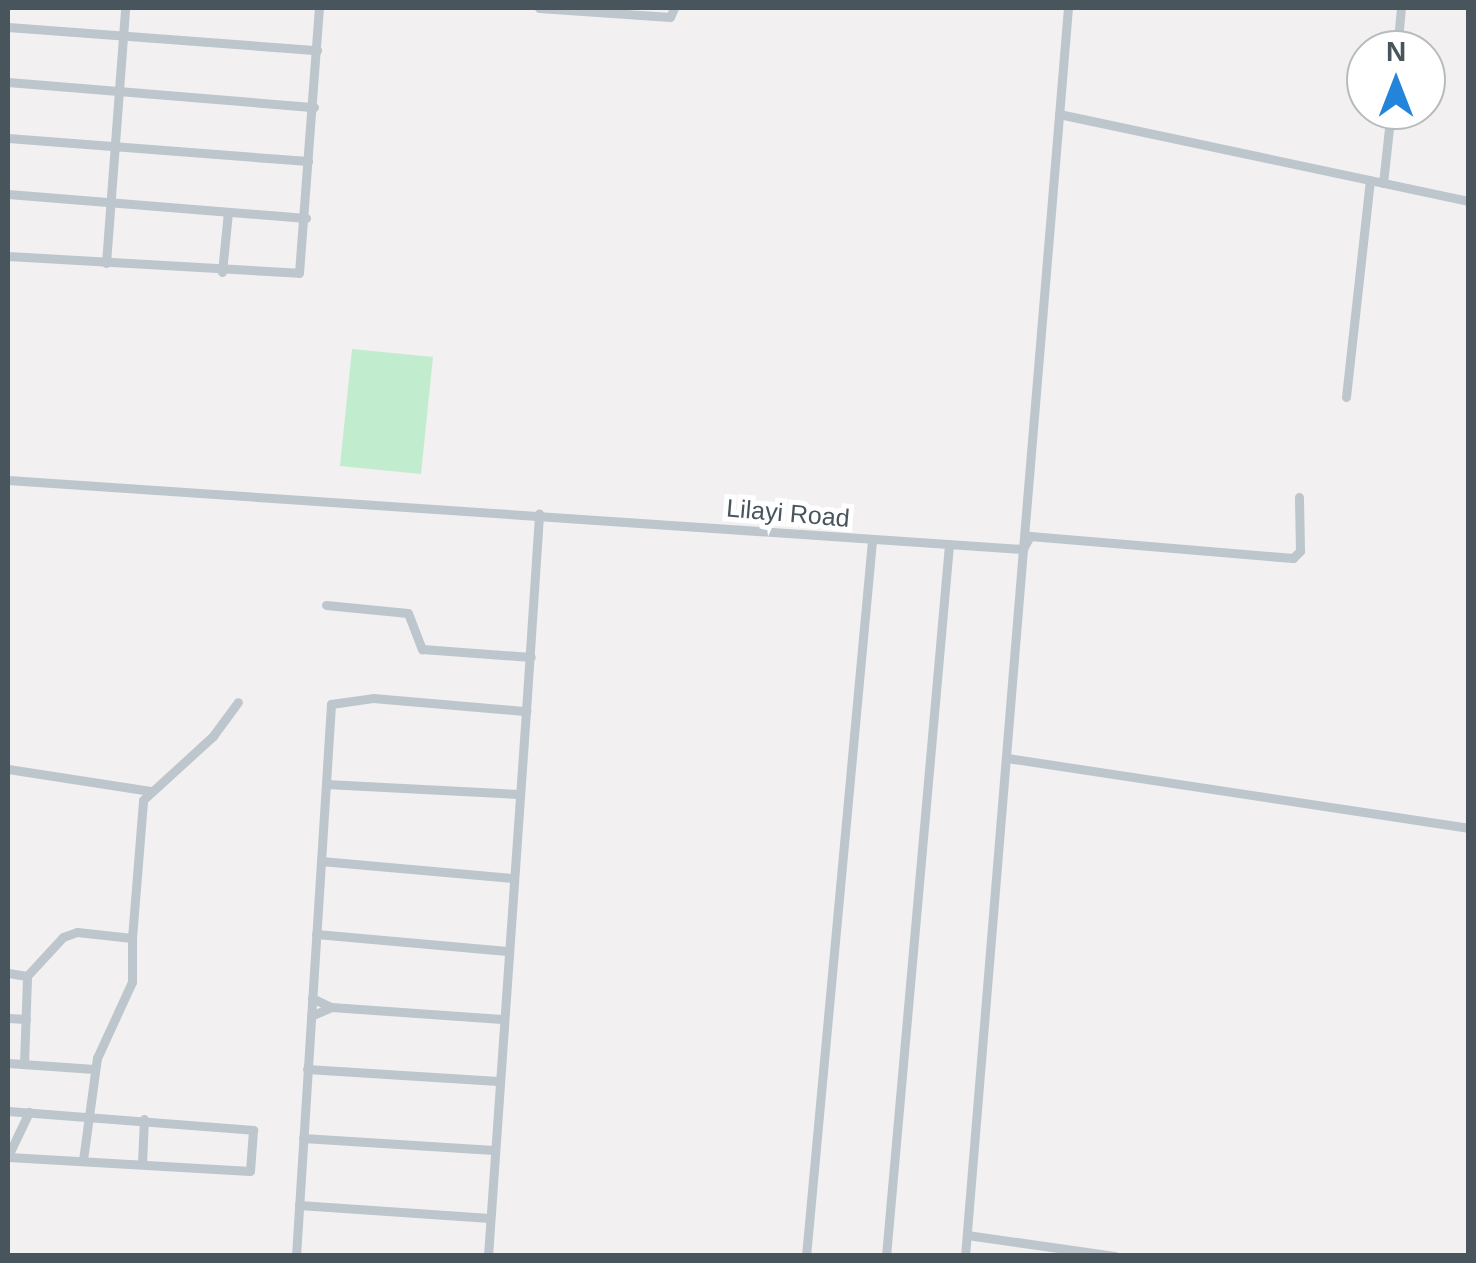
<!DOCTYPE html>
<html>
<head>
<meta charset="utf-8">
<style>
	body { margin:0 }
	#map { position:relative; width:1476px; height:1263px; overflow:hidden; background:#f2f0f0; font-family:Arial,sans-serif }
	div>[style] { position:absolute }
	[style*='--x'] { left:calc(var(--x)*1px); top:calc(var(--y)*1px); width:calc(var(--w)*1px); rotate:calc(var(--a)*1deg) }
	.green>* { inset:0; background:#c1edce }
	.minor>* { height:9px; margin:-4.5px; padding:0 4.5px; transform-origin:4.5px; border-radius:4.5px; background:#bcc6cc }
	span { translate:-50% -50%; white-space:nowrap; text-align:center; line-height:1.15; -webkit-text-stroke:10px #fff; paint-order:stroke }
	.street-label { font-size:25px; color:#49555d }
	.frame { position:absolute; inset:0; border:10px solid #49555d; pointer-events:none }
	.north { position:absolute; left:1346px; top:30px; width:100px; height:100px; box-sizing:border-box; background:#fff; border:2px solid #b6bbbe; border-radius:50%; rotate:0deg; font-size:28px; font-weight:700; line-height:40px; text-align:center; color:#49555d }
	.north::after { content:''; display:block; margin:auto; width:35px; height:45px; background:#2284da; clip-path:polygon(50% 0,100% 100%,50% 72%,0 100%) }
</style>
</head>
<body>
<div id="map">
	<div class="green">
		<i style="clip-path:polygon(352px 349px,433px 357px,421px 474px,340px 466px)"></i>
	</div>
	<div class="minor">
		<i style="--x:539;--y:8;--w:131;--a:3.9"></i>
		<i style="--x:670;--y:17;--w:10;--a:-66"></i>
		<i style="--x:8;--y:27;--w:310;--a:4.3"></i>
		<i style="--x:1397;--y:50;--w:42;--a:-84.6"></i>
		<i style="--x:8;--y:82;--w:307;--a:4.7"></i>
		<i style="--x:1059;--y:114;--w:418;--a:12"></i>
		<i style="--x:8;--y:138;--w:301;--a:4.4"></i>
		<i style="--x:1383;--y:183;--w:73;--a:-83.7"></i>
		<i style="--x:8;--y:194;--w:299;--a:4.6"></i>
		<i style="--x:8;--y:256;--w:291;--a:3.3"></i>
		<i style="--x:299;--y:273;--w:266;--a:-85.7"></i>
		<i style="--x:106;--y:263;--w:256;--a:-85.7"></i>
		<i style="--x:222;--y:272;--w:60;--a:-84.3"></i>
		<i style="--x:1346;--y:397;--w:218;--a:-83.7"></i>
		<i style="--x:8;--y:480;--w:1017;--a:3.89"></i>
		<i style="--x:1023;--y:549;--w:543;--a:-85.25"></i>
		<i style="--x:326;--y:605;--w:82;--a:5.6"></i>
		<i style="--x:408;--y:613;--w:39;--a:69"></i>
		<i style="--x:422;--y:649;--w:109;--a:4.2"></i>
		<i style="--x:526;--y:711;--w:198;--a:-86.2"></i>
		<i style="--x:1007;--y:758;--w:466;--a:8.6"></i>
		<i style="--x:8;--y:769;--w:144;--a:8.8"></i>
		<i style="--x:326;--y:784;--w:193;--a:3"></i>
		<i style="--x:321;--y:861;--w:192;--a:5.1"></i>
		<i style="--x:316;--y:934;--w:192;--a:5.1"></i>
		<i style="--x:8;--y:973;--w:19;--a:9"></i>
		<i style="--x:27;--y:976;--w:53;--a:-47.3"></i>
		<i style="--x:63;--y:937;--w:15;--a:-20"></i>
		<i style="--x:77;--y:932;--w:55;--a:6.2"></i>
		<i style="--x:132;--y:938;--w:138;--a:-85.4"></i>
		<i style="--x:143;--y:800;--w:95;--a:-42.4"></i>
		<i style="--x:213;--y:736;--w:42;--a:-53.7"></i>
		<i style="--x:331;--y:1007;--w:171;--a:4"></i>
		<i style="--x:311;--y:1016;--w:22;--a:-24"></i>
		<i style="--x:331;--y:1007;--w:21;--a:-155"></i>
		<i style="--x:8;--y:1018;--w:18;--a:3"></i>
		<i style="--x:8;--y:1063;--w:86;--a:4"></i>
		<i style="--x:24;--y:1064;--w:88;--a:-88"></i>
		<i style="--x:307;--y:1069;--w:191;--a:3.6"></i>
		<i style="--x:8;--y:1111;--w:246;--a:4.4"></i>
		<i style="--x:253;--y:1130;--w:41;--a:94.2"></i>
		<i style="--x:250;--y:1171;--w:242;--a:-176.7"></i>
		<i style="--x:303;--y:1138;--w:191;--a:3.6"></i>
		<i style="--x:8;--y:1156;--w:49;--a:-64.5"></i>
		<i style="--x:83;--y:1160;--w:103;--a:-82.2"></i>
		<i style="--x:97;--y:1058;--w:84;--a:-65.3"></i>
		<i style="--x:132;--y:982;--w:44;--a:-90"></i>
		<i style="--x:142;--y:1164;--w:45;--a:-87.5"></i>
		<i style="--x:299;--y:1205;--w:191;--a:3.9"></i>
		<i style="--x:967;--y:1235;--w:149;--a:8.1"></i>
		<i style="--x:296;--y:1256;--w:553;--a:-86.37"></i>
		<i style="--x:331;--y:704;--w:42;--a:-8.1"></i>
		<i style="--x:373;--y:698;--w:154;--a:4.9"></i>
		<i style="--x:526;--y:711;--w:546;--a:93.99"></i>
		<i style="--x:806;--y:1256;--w:719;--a:-84.73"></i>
		<i style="--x:886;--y:1256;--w:714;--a:-84.94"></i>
		<i style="--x:965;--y:1256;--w:709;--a:-85.31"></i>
		<i style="--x:1023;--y:549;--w:15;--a:-62"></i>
		<i style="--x:1030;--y:536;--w:264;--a:4.8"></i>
		<i style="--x:1293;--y:558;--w:10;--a:-45"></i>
		<i style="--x:1300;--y:551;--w:54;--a:-91.1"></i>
	</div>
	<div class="street-label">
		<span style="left:788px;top:513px;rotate:5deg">Lilayi Road</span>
	</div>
	<div class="frame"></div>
	<div class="north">N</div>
</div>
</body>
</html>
